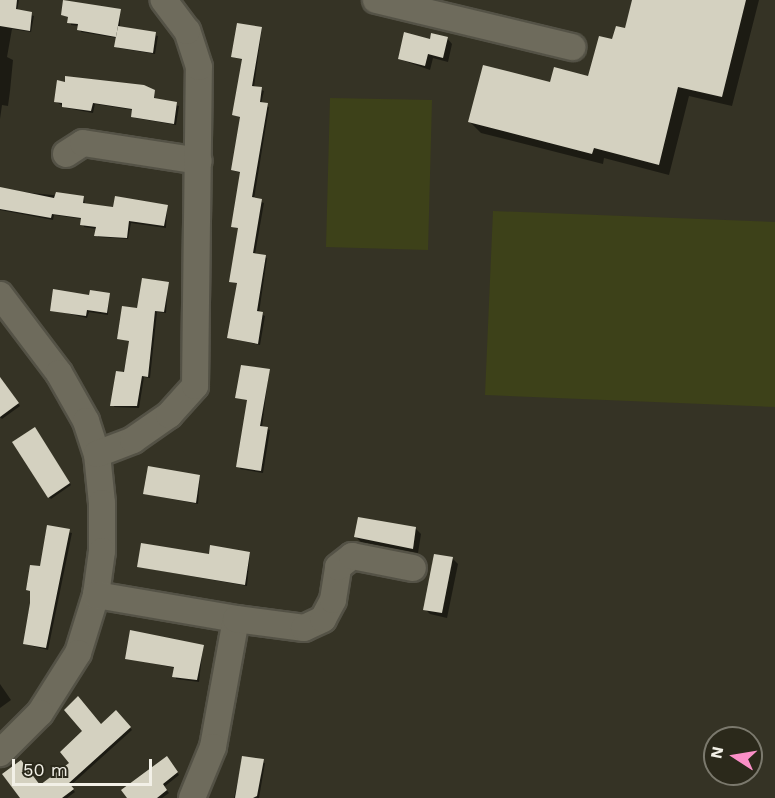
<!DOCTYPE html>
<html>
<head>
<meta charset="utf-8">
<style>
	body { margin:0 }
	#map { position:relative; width:775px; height:798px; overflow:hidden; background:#353325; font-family:"Work Sans",sans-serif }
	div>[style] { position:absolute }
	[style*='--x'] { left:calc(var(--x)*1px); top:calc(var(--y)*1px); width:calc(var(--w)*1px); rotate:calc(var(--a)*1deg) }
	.green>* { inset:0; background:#3d4119 }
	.shadow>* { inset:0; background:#0007 }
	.building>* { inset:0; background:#d4d1c0 }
	.roads { filter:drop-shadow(2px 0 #545246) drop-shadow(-2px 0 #545246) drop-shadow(0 2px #545246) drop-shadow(0 -2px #545246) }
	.minor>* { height:26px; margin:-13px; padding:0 13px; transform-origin:13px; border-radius:13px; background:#6e6b5c }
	span { translate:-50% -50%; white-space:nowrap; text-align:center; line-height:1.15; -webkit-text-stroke:6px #2b291b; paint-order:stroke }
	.north { position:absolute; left:703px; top:726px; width:60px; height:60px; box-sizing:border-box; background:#2b291b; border:2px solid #7b796d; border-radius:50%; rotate:282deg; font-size:16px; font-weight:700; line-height:24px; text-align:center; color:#f2f0e7 }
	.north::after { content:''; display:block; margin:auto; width:21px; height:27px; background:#fa8fc7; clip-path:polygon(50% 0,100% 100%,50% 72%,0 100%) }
	.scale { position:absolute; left:12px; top:759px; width:140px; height:27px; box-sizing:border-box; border:3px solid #f2f0e7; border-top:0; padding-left:8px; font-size:18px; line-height:21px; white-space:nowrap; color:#f2f0e7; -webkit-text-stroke:4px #2b291b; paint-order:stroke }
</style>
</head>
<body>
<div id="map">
	<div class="green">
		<i style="clip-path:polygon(330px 98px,432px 100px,428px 250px,326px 247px)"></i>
		<i style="clip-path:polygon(493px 211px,775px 222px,775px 407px,485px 395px)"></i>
	</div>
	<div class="shadow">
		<i style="clip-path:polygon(0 0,19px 0,17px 11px,34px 16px,31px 32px,12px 29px,7px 57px,13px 60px,10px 91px,8px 106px,2px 105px,0 119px)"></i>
		<i style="clip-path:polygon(633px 0,759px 0,732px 106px,689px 96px,669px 175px,604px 158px,603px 164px,481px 133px,470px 122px,551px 84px,589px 78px,613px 41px,626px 30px)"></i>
		<i style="clip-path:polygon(120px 10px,120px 28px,158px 36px,155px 54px,118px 48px,117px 38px,81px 32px,79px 26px,71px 25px,70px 18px,62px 15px)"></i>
		<i style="clip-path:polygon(262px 28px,254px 87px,264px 91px,261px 104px,269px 107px,254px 199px,264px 203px,255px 254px,267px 258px,259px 313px,265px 316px,260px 345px,229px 338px,238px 284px,231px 281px,240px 229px,233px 226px,241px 173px,232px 170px,241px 118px,234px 115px,243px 60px,233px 57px)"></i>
		<i style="clip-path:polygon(447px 38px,452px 44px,448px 62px,433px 58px,430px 70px,399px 59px)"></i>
		<i style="clip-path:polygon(154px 91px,155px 100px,179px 106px,176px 125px,135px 118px,133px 110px,95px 104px,93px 113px,66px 108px,55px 101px)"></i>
		<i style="clip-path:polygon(0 190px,84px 198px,85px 205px,114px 209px,167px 207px,166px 228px,131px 223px,128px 239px,98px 237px,97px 229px,84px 227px,82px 219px,54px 215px,53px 220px,0 210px)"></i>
		<i style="clip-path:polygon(168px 283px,166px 313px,157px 312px,150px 378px,144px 377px,139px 408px,114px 407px,131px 342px,119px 338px,138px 309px)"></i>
		<i style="clip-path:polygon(109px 294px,108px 315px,89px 312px,87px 318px,52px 310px)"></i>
		<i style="clip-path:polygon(269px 371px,262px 427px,270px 430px,263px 473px,240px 469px,249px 401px,236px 397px)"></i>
		<i style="clip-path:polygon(0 378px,20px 406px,2px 419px,0 417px)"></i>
		<i style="clip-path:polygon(37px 431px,71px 485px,51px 499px,49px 497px)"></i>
		<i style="clip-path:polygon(200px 476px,198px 504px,145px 494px)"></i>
		<i style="clip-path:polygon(48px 527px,72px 533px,48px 650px,24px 644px,32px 592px,28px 589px,41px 568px)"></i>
		<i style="clip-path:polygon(416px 529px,421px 534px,418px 553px,361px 542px,356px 537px)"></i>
		<i style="clip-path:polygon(250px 553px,247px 586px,139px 567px,210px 556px)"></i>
		<i style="clip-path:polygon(435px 555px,453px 559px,458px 564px,447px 618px,430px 614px,425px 609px)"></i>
		<i style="clip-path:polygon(203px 647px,199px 682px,176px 679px,175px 668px,126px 658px)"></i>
		<i style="clip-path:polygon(0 684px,11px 700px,0 708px)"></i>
		<i style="clip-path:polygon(116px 712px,132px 730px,70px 786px,75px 792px,67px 798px,23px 798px,71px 764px)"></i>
		<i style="clip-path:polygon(243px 758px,265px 763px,259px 798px,234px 798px)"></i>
		<i style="clip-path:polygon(169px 760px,179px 775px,164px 787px,169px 793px,162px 798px,129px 798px)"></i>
	</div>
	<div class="building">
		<i style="clip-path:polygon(0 0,17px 0,16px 9px,32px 12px,30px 31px,0 26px)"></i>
		<i style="clip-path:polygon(63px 0,121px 9px,116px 37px,77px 30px,78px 24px,67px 23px,68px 17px,61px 15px)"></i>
		<i style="clip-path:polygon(632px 0,746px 0,722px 97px,678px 87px,659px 165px,594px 148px,592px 154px,468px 122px,483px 65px,550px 82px,554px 67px,588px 76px,599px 36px,612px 39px,616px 26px,625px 28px)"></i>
		<i style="clip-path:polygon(237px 23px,262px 27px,252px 86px,262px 87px,260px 102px,268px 103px,252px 197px,262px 199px,253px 253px,266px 255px,257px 311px,263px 312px,258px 344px,227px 338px,237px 283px,229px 282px,238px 228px,231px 227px,240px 172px,231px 170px,240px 117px,232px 115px,242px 59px,231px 57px)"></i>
		<i style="clip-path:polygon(118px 26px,156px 32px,153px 53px,114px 47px)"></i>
		<i style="clip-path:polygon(404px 32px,430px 39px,431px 33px,448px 37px,443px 58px,428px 54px,425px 66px,398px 59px)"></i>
		<i style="clip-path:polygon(65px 76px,144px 85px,155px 90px,154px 98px,177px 102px,174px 124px,131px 117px,132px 109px,93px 103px,91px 111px,62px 107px,62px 103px,54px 102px,57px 80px,65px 82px)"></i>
		<i style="clip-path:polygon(0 187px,54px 198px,56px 192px,84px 196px,83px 203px,113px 207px,115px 196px,168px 205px,164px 226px,129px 221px,127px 238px,94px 236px,96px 227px,80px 225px,81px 218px,52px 214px,51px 218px,0 209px)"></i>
		<i style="clip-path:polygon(142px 278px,169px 282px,164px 312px,155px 311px,148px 377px,142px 376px,137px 406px,110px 406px,116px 371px,124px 372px,129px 341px,117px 339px,122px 306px,137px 308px)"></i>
		<i style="clip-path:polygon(53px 289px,89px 295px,90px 290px,110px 293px,107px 313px,87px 310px,86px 316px,50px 311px)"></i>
		<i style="clip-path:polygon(241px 365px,270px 369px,260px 426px,268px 427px,261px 471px,236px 467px,247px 400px,235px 398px)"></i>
		<i style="clip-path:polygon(0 377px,19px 403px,0 417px)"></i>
		<i style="clip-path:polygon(35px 427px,70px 483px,48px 498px,12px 442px)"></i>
		<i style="clip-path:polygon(148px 466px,200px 475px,196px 503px,143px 494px)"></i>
		<i style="clip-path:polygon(358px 517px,416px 527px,413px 549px,354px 537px)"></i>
		<i style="clip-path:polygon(47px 525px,70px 529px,46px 648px,23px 644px,30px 603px,30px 591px,26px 590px,30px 565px,40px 566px)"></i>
		<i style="clip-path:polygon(141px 543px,209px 554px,210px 545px,250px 552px,245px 585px,137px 567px)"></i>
		<i style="clip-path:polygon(434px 554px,453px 557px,442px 613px,423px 610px)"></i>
		<i style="clip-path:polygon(130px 630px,204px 645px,197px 680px,172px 677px,174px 667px,125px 659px)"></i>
		<i style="clip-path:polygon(78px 696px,101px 724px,116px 710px,131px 727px,69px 783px,74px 789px,62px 798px,20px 798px,2px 774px,21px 760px,40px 785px,69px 763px,60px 752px,82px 731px,64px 710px)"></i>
		<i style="clip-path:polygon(167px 756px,178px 772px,163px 784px,167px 790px,157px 798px,127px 798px,121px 790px)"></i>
		<i style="clip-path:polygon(242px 756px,264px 759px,257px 796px,253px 798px,235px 798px)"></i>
	</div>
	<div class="roads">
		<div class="minor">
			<i style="--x:376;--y:0;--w:202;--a:13.5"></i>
			<i style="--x:66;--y:154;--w:20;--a:-33"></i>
			<i style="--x:83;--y:143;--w:117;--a:8.8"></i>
			<i style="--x:0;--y:295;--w:98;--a:52.9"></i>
			<i style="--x:59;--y:373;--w:55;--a:60.6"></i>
			<i style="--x:86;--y:421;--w:35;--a:72"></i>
			<i style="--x:97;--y:454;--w:49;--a:84.2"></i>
			<i style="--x:102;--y:503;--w:48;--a:90"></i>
			<i style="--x:102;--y:551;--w:44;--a:97.8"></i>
			<i style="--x:96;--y:595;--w:61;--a:107.2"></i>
			<i style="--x:78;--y:653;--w:71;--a:122.3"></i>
			<i style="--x:40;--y:713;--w:57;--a:135"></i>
			<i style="--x:97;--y:454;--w:39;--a:-21"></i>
			<i style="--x:133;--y:440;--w:44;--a:-34.8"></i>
			<i style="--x:169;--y:415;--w:39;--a:-48"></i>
			<i style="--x:195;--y:386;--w:319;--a:-89.3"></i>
			<i style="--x:199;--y:67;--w:38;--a:-108"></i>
			<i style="--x:187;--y:31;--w:39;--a:-127"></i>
			<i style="--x:96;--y:595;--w:142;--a:9.7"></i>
			<i style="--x:236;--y:619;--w:130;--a:100.2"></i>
			<i style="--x:213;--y:747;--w:55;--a:112.4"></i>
			<i style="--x:236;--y:619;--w:69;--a:7.5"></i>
			<i style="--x:304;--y:628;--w:21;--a:-25"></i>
			<i style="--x:323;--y:619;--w:21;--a:-62"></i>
			<i style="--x:333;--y:600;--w:33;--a:-81"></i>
			<i style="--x:338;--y:567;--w:18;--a:-38"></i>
			<i style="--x:352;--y:556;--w:62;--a:11.1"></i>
		</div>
	</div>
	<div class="north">N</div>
	<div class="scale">50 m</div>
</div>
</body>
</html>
